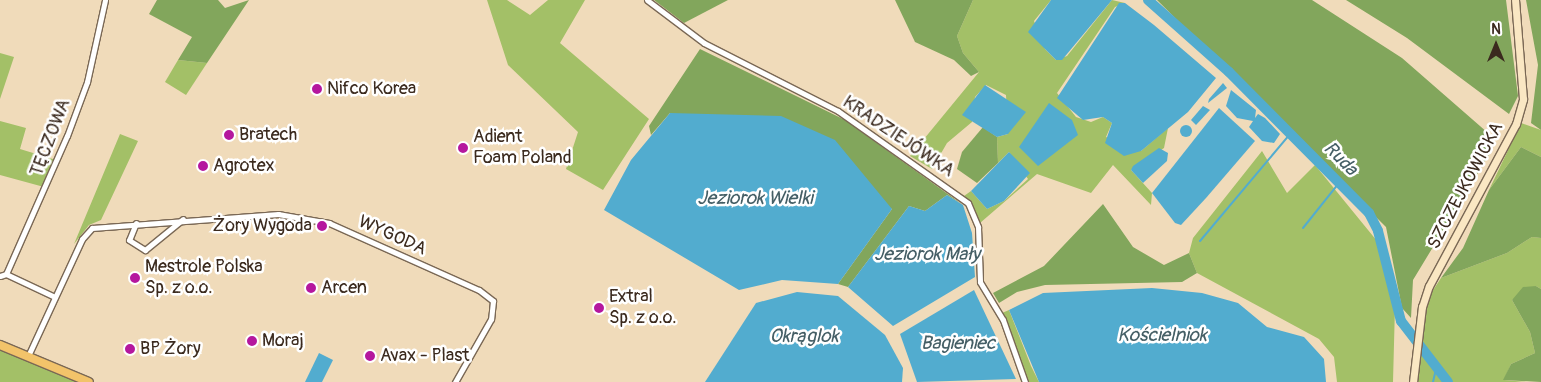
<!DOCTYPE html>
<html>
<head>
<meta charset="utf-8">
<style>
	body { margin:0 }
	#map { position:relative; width:1541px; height:382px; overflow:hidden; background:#f0dbba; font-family:Pangolin,sans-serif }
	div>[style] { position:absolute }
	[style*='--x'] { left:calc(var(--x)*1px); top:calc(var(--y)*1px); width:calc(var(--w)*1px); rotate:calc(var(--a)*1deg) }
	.green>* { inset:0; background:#a3c067 }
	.forest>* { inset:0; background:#82a65c }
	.water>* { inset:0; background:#52accf }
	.round { border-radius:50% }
	.stream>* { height:2px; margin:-1px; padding:0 1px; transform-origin:1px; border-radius:1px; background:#52accf }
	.river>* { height:10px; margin:-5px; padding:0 5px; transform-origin:5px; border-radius:5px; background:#52accf }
	.roads { filter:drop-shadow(1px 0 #7a6855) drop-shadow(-1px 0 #7a6855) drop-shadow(0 1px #7a6855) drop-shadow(0 -1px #7a6855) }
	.street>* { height:5px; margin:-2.5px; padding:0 2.5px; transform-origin:2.5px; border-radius:2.5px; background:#fff }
	.secondary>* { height:7px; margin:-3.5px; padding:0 3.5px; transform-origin:3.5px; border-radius:3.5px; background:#fae7c3 }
	.primary>* { height:8px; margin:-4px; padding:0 4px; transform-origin:4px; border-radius:4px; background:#f2c36a }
	.dots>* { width:14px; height:14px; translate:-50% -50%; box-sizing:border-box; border:2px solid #fff; border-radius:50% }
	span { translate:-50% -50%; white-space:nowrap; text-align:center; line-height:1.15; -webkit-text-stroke:5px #fff; paint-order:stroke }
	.poi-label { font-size:18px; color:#3b2a1e }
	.left { translate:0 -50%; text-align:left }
	.right { translate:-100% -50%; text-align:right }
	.street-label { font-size:18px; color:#3b2a1e }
	.water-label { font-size:19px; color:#445e65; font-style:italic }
	.north { position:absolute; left:1471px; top:20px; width:50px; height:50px; -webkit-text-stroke:4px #fff; paint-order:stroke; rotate:0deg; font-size:14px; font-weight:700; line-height:20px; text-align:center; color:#3b2a1e }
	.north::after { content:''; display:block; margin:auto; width:18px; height:22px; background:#3b2a1e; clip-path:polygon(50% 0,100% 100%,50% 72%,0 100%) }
</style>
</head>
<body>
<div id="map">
	<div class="green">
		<i style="clip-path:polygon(487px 0,507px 0,530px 15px,548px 0,585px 0,560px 43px,649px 119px,603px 190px,566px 169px,578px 132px,508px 65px)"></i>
		<i style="clip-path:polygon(973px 0,1051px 0,1034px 21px,1045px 49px,1056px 60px,1067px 56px,1112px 0,1125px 3px,1115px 7px,1057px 93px,1076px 117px,1091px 122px,1103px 117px,1112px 123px,1106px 137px,1141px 151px,1168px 128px,1164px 148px,1131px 170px,1152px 193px,1151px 205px,1113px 165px,1091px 193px,1037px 174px,980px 223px,964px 196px,971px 191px,987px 209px,1004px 201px,1028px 179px,1009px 152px,998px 163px,997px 137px,1008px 134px,1006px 95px,986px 85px,975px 97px,972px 122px,947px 143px,932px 169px,910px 156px,979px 72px,963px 53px,957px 36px)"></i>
		<i style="clip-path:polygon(0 53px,14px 57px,0 99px)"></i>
		<i style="clip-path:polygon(178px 60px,207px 63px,186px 95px,165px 82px)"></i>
		<i style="clip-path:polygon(0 121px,26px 128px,20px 149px,56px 160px,44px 187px,0 175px)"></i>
		<i style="clip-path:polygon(1521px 123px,1541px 130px,1541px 157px,1521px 147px,1489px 190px)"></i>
		<i style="clip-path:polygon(120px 134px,138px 141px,101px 220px,89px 225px,74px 244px)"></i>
		<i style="clip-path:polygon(1262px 151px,1287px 193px,1315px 165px,1377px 241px,1395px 306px,1393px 382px,1337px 382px,1334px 357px,1319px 339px,1197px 273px,1189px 253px,1193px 238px)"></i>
		<i style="clip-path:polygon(1532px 237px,1541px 238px,1541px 289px,1536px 286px,1512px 300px,1530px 332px,1535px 353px,1511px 364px,1504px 380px,1527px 382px,1416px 382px,1422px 323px,1428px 298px,1441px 278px,1507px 253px)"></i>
		<i style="clip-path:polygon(1009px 310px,1031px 366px,1039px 382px,1029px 382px,1002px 313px)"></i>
		<i style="clip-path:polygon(0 350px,46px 367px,79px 382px,0 382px)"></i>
	</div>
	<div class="forest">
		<i style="clip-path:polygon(157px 0,218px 0,225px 8px,249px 0,207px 63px,178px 60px,192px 37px,149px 14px)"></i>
		<i style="clip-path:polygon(654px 0,728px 0,684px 23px)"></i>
		<i style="clip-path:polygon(895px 0,973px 0,957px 36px,963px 53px,979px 72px,971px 76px,954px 60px,915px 42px)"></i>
		<i style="clip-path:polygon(1157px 0,1312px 0,1402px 58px,1488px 133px,1490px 153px,1413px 280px,1411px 318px,1402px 308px,1386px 227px)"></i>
		<i style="clip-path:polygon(1346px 0,1506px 0,1518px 96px,1509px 114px,1407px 38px)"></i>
		<i style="clip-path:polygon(1526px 0,1541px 0,1541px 130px,1531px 123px,1538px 65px)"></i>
		<i style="clip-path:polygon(700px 49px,845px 120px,963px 205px,947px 195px,925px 211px,909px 206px,848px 287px,838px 284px,892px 209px,670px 113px,651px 135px,649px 126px)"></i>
		<i style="clip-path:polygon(983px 127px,997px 137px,998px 163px,977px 183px,957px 169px,962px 152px)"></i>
		<i style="clip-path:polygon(1521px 147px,1541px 157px,1541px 238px,1532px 237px,1507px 253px,1441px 278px,1463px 248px,1489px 190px)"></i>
		<i style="clip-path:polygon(1103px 204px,1133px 247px,1164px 265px,1189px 253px,1197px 273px,1182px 282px,1045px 285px,1017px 292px,999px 303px,993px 293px,1044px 266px)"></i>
		<i style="clip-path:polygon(1536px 286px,1541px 289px,1541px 382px,1503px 380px,1511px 364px,1535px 353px,1530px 332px,1512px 300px,1523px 287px)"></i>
	</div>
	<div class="water">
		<i style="clip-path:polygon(1051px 0,1112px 0,1062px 60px,1056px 60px,1028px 32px)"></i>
		<i style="clip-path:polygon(1119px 3px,1125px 3px,1154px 25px,1216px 78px,1188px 112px,1141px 151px,1124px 156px,1105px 143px,1112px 123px,1103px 117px,1083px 120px,1057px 98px)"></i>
		<i style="clip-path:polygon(1223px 83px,1227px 88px,1208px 103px,1209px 99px)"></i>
		<i style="clip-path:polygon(985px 85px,1026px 112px,1008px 134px,997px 137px,962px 115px)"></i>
		<i style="clip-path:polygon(1231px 90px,1256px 110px,1255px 118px,1258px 114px,1265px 118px,1280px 134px,1274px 143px,1262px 141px,1249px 127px,1253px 121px,1237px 118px,1226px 106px)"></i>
		<i style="clip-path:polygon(1049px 103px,1072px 120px,1078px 135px,1038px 166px,1019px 147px)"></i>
		<i style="clip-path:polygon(1203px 106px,1210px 110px,1196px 125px,1191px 120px)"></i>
		<i style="clip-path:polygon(1219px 108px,1255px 141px,1206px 198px,1181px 225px,1175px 223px,1152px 193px)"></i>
		<i style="clip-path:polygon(670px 113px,781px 116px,835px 140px,892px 209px,838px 284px,782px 280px,739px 290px,604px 210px,631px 160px)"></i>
		<i class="round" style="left:1180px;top:125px;width:12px;height:12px"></i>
		<i style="clip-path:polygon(1159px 148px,1168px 153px,1167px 161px,1143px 183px,1131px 170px,1133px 166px)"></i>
		<i style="clip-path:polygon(1009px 152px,1030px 173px,1004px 201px,987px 209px,971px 191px)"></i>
		<i style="clip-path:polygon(947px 195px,963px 205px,972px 233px,975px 277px,893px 326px,848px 287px,909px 206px,925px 211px)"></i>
		<i style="clip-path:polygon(1152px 288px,1202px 293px,1238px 303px,1267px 327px,1304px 337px,1324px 359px,1326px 382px,1039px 382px,1009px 310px,1043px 293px)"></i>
		<i style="clip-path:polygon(974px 290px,1016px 379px,917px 382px,900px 334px)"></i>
		<i style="clip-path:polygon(797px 292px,838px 296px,885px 335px,903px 368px,902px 382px,705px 382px,756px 303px)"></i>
		<i style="clip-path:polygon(319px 353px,333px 360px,322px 382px,305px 382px)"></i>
	</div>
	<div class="stream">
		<i style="--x:1303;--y:228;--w:58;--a:-51.3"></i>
		<i style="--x:1200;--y:241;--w:140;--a:-49.9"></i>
		<i style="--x:1433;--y:382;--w:13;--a:-77"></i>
	</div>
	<div class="river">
		<i style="--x:1148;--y:0;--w:108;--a:41.6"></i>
		<i style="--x:1229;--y:72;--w:199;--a:45.2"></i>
		<i style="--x:1369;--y:213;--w:20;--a:63"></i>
		<i style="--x:1378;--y:231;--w:93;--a:75.7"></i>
		<i style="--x:1401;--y:321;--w:77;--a:52.4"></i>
	</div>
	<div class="roads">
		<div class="street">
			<i style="--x:647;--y:0;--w:71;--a:37"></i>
			<i style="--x:704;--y:43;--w:150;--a:26.9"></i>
			<i style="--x:838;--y:111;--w:159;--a:35.3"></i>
			<i style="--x:968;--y:203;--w:26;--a:67"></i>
			<i style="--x:978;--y:227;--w:55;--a:87.9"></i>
			<i style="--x:980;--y:282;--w:44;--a:58.8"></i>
			<i style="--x:1003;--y:320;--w:66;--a:70.5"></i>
			<i style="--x:136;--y:223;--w:18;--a:112"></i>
			<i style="--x:129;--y:240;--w:19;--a:32"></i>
			<i style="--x:145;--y:250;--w:49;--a:-39.2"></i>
			<i style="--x:6;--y:274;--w:54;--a:25.1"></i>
			<i style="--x:0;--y:276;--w:6;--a:-18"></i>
			<i style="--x:6;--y:274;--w:151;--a:-66.2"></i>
			<i style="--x:67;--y:136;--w:58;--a:-69.7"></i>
			<i style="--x:87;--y:82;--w:84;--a:-77.6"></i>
			<i style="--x:28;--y:356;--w:129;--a:-65.2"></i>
			<i style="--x:82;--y:239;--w:15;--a:-48"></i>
			<i style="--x:92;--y:228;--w:187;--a:-4.3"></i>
			<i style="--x:278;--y:214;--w:52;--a:10"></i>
			<i style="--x:329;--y:223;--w:164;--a:24.1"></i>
			<i style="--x:479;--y:290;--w:18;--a:38"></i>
			<i style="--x:493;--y:301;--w:18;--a:96"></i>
			<i style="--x:491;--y:319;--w:73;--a:119.7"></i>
		</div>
		<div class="secondary">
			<i style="--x:1413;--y:382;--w:76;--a:-83.2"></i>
			<i style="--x:1422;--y:307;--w:22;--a:-72"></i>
			<i style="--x:1429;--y:286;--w:184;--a:-61.8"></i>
			<i style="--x:1516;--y:124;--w:26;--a:-74"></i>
			<i style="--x:1523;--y:99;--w:99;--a:-94.6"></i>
		</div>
		<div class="primary">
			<i style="--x:0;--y:345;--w:96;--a:22.6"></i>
		</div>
	</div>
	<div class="dots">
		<i style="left:317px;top:89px;background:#b5179e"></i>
		<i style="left:229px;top:135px;background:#b5179e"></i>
		<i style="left:463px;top:148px;background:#b5179e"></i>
		<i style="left:203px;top:166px;background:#b5179e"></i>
		<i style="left:322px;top:226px;background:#b5179e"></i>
		<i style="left:135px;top:278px;background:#b5179e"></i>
		<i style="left:311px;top:288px;background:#b5179e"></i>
		<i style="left:599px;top:308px;background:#b5179e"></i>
		<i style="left:252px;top:341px;background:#b5179e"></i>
		<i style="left:130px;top:349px;background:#b5179e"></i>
		<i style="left:370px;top:356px;background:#b5179e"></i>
	</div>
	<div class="poi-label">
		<span class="left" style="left:327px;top:89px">Nifco Korea</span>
		<span class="left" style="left:239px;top:135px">Bratech</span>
		<span class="left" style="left:473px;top:148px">Adient<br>Foam Poland</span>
		<span class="left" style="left:213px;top:166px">Agrotex</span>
		<span class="right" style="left:312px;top:226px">Żory Wygoda</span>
		<span class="left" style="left:145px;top:278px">Mestrole Polska<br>Sp. z o.o.</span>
		<span class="left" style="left:321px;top:288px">Arcen</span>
		<span class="left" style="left:609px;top:308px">Extral<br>Sp. z o.o.</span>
		<span class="left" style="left:262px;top:341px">Moraj</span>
		<span class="left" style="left:140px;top:349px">BP Żory</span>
		<span class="left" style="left:380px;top:356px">Avax - Plast</span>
	</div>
	<div class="street-label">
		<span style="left:898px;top:137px;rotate:34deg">KRADZIEJÓWKA</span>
		<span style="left:51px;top:138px;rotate:-69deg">TĘCZOWA</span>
		<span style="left:1466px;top:186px;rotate:-62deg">SZCZEJKOWICKA</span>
		<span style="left:392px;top:236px;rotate:24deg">WYGODA</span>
	</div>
	<div class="water-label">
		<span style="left:1340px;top:159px;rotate:45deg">Ruda</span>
		<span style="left:755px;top:199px">Jeziorok Wielki</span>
		<span style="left:927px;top:255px">Jeziorok Mały</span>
		<span style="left:1162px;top:336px">Kościelniok</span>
		<span style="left:804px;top:337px">Okrąglok</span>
		<span style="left:958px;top:344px">Bagieniec</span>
	</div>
	<div class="north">N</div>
</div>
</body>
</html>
